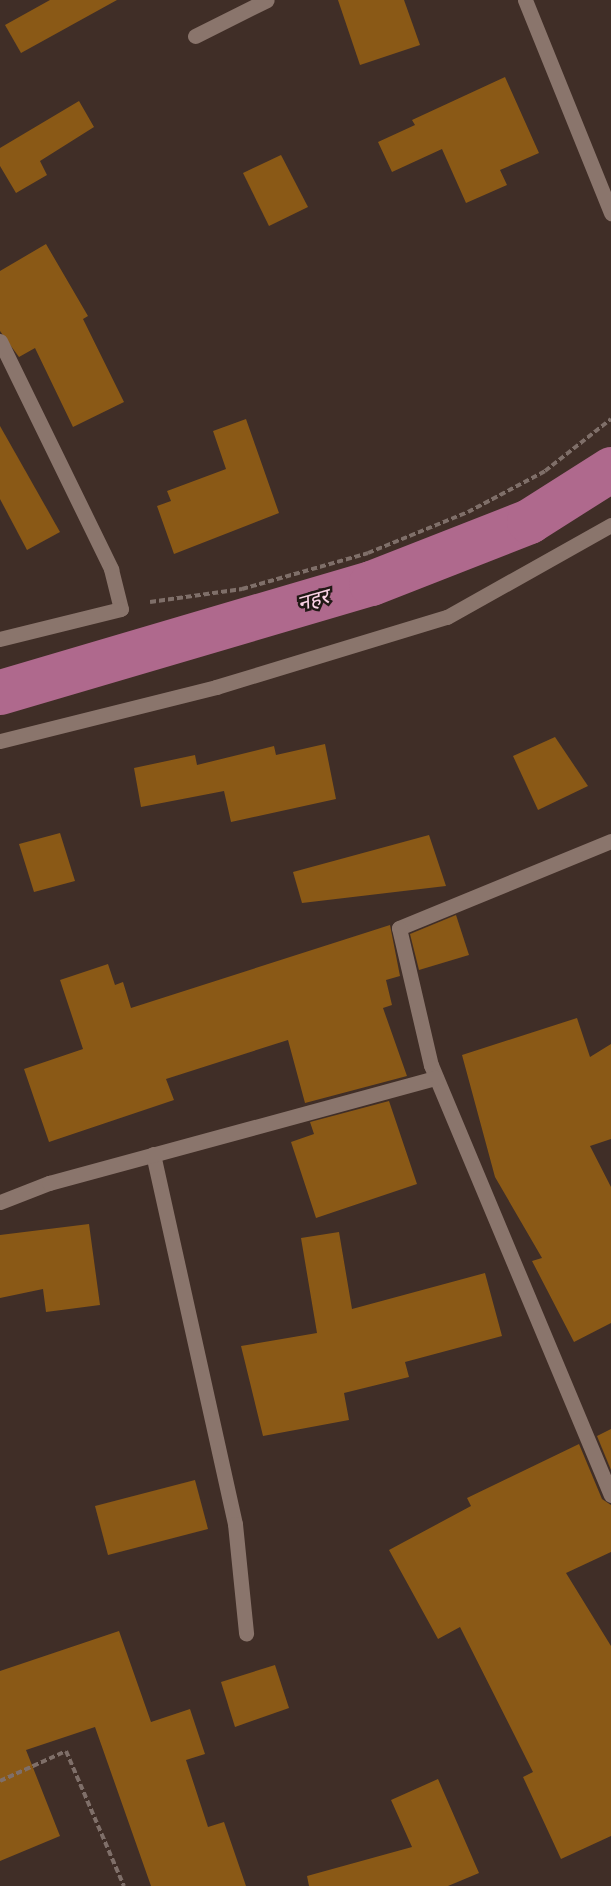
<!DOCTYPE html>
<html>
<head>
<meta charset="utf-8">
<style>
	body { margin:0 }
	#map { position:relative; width:611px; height:1886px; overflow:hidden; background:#402e27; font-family:Karla,"Noto Sans Devanagari",sans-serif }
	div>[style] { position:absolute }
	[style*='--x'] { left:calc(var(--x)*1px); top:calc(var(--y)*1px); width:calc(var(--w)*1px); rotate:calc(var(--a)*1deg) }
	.canal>* { height:45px; margin:-22.5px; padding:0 22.5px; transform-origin:22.5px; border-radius:22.5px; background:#af698d }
	.building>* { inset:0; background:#8a5916 }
	.path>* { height:4px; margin-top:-2px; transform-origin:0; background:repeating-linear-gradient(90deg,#7f6f69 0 6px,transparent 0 9px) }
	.minor>* { height:15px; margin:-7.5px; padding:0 7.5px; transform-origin:7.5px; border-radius:7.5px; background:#8a756c }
	.tertiary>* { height:15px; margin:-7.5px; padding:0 7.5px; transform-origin:7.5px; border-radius:7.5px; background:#8a756c }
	span { translate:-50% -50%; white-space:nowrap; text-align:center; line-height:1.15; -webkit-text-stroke:5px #211815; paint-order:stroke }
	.water-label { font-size:21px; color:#fad1e4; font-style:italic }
</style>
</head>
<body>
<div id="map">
	<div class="canal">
		<i style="--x:0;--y:692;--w:387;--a:-16.4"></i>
		<i style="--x:371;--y:583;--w:170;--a:-21.4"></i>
		<i style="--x:529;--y:521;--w:97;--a:-32.4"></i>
	</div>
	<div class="building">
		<i style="clip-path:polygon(50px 0,117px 0,21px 53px,5px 25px)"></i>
		<i style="clip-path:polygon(338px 0,404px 0,420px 45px,360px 65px)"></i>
		<i style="clip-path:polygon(505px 77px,539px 153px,500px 170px,507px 185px,466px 203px,442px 149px,392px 172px,378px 142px,415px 125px,412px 120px)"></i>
		<i style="clip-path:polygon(79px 101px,94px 127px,40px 161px,47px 175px,16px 193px,0 166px,0 148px)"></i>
		<i style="clip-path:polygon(281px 155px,308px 207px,269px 226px,243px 173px)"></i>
		<i style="clip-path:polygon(46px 244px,88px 316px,83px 319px,124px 402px,73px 427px,35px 348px,19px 357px,0 331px,0 271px)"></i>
		<i style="clip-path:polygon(246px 419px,279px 513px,174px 554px,157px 506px,171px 501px,167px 491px,226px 469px,213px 431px)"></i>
		<i style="clip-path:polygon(0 426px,60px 532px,27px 550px,0 499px)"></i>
		<i style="clip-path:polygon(555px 737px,588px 786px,538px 810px,513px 756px)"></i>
		<i style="clip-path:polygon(325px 744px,336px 799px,231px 822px,224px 791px,141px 807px,134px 768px,195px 755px,197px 765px,274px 746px,276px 755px)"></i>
		<i style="clip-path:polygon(60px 833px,75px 881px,34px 892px,19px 844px)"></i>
		<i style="clip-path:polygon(429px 835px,446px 886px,302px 903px,293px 872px)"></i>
		<i style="clip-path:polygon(456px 915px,469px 955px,419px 970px,410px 934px)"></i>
		<i style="clip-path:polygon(390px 925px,400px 976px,386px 980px,392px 1005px,383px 1008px,407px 1076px,305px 1103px,288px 1040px,166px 1079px,174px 1100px,49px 1142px,24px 1069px,83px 1049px,60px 980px,108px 964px,115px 985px,123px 982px,131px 1008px)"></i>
		<i style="clip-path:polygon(577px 1018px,590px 1057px,611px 1044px,611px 1139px,590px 1146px,611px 1187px,611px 1323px,574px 1342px,532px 1261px,542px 1258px,495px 1177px,462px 1055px)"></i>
		<i style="clip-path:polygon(389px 1101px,417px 1184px,316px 1218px,291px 1142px,314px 1134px,310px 1122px)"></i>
		<i style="clip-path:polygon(89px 1224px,100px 1305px,46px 1312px,43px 1289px,0 1298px,0 1235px)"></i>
		<i style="clip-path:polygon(339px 1232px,352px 1309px,485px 1273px,502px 1336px,405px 1362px,409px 1377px,344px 1393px,349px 1420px,263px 1436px,241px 1346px,317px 1333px,301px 1238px)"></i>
		<i style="clip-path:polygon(611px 1429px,611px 1470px,597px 1436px)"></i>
		<i style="clip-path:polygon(579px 1444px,602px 1499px,611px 1505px,611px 1552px,566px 1573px,611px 1646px,611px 1836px,561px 1859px,523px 1777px,533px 1772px,460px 1627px,438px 1639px,389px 1550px,471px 1506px,467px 1498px)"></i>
		<i style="clip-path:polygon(195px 1480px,208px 1529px,108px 1555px,95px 1506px)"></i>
		<i style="clip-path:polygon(119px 1631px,151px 1722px,190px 1709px,205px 1754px,186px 1760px,208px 1827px,224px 1822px,246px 1886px,151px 1886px,95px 1727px,26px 1750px,60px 1836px,0 1861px,0 1671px)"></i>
		<i style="clip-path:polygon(275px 1665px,289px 1708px,235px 1727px,221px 1682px)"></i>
		<i style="clip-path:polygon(438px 1779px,479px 1873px,448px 1886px,309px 1886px,307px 1876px,412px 1847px,391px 1800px)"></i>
	</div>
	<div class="path">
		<i style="--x:150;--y:602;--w:93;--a:-8"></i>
		<i style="--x:242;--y:589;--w:131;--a:-15.9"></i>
		<i style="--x:368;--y:553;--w:108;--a:-22.3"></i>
		<i style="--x:468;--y:512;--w:87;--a:-28"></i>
		<i style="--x:545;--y:471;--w:84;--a:-38.2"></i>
		<i style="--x:0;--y:1781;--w:72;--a:-24.4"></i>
		<i style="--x:66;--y:1751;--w:147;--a:66.8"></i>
	</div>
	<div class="minor">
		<i style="--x:525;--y:0;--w:230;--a:68"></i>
		<i style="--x:195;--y:36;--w:80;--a:-26.6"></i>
		<i style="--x:0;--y:341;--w:254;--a:64"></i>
		<i style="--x:111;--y:569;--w:41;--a:76"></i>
		<i style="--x:121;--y:609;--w:125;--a:166.1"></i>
		<i style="--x:611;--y:841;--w:229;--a:157.7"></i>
		<i style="--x:399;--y:928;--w:141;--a:76.9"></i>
		<i style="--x:431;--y:1065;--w:466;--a:67.3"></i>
		<i style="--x:153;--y:1154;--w:379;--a:77.5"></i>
		<i style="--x:235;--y:1524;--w:110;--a:84.2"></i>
		<i style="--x:0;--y:1202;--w:53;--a:-21.2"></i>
		<i style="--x:49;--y:1183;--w:401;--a:-15.2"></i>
	</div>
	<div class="tertiary">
		<i style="--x:0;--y:741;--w:223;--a:-14"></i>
		<i style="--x:216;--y:687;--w:241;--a:-16.9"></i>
		<i style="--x:447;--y:617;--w:188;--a:-29.3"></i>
	</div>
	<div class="water-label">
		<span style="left:313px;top:600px;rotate:-16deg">नहर</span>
	</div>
</div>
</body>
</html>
